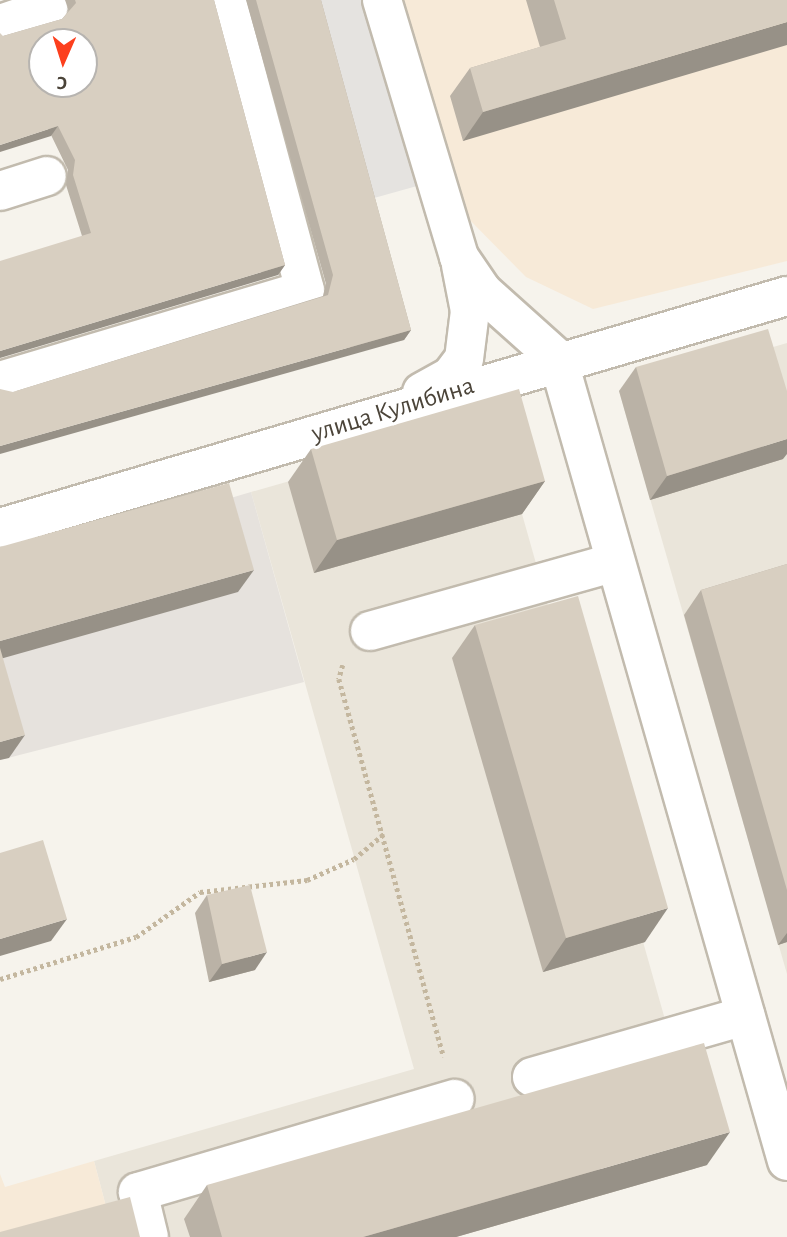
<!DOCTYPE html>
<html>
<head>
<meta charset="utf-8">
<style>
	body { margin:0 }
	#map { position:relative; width:787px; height:1237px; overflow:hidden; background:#f6f3ec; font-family:"Alegreya Sans",sans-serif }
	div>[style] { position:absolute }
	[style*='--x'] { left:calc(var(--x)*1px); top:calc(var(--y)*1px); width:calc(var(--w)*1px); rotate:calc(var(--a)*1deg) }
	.residential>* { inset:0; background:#eae5da }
	.commercial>* { inset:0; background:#f7ead8 }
	.industrial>* { inset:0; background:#e6e2dd }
	.parking>* { inset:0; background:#e5e3e0 }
	.path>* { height:4.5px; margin-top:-2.25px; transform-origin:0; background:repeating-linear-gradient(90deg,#c4b79f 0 3.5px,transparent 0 7px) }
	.roads { filter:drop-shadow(2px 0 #c2bbae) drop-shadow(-2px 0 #c2bbae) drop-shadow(0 2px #c2bbae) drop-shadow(0 -2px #c2bbae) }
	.minor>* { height:38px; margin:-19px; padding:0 19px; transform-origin:19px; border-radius:19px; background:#fff }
	.wall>* { inset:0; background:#bab2a6 }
	.shaded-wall>* { inset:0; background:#979187 }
	.building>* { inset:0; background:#d8cfc1 }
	span { translate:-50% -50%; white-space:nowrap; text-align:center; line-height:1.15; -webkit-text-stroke:6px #fff; paint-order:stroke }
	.street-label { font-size:26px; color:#4b4439 }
	.north { position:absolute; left:28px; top:28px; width:70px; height:70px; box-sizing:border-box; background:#fff; border:2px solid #b7b4b0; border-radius:50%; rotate:183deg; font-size:19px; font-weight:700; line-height:28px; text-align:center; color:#4b4439 }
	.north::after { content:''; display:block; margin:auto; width:24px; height:32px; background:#fc3f1d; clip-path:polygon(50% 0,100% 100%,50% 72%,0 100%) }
</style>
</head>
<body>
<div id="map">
	<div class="residential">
		<i style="clip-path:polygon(787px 343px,787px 974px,619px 391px)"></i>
		<i style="clip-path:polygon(496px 422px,681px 1076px,456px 1237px,114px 1237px,94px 1161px,414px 1069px,251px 492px)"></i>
	</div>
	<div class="commercial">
		<i style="clip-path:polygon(382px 0,787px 0,787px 261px,593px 309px,526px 277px,456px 206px)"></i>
		<i style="clip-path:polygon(94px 1161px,114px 1237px,0 1237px,0 1174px,5px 1187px)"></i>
	</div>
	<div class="industrial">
		<i style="clip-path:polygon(251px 492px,304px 682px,0 760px,0 566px)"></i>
	</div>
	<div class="parking">
		<i style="clip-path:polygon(312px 0,366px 0,417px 186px,367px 200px)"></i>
	</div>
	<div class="path">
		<i style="--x:343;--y:665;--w:15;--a:106"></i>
		<i style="--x:339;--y:679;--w:392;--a:74.5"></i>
		<i style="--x:0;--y:979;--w:142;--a:-17.2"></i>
		<i style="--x:136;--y:937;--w:78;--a:-35.1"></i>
		<i style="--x:200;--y:892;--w:108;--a:-6.4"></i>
		<i style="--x:307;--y:880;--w:51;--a:-24.1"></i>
		<i style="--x:354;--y:859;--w:40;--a:-40"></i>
	</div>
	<div class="roads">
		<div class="minor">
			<i style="--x:382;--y:0;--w:268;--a:73.3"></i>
			<i style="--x:459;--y:257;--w:42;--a:55.6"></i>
			<i style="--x:483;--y:292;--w:101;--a:41.8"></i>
			<i style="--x:558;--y:359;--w:834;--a:74.06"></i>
			<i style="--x:0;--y:24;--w:51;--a:-18.4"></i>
			<i style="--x:0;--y:191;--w:49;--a:-17.7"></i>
			<i style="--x:0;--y:381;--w:318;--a:-16.6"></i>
			<i style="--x:305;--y:290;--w:300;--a:-105.1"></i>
			<i style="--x:422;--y:392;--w:33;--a:-29"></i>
			<i style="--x:451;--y:376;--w:21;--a:-53"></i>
			<i style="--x:464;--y:359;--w:48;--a:-82.9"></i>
			<i style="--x:470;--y:311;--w:47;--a:-101.1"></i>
			<i style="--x:0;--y:528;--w:820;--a:-16.43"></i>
			<i style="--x:370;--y:631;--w:251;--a:-15.7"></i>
			<i style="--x:532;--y:1077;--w:222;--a:-16"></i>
			<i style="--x:149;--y:1237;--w:46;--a:-103.7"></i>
			<i style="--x:138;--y:1192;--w:330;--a:-16.4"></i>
		</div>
	</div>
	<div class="wall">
		<i style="clip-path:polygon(65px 0,214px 0,285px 265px,278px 275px,82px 236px,66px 185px,68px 170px,3px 36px,62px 19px,69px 11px)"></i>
		<i style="clip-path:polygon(246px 0,321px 0,411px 330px,404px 340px,13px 392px,323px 296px,326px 284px)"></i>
		<i style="clip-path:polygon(526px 0,787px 0,463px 141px,450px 96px,470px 68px,540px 47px)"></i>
		<i style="clip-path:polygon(636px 367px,783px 459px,650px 500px,619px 391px)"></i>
		<i style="clip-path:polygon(311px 449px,545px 481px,522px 514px,314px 573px,288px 482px)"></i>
		<i style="clip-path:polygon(787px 564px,787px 942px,778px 945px,684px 615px,701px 590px)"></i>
		<i style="clip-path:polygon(475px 625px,645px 942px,543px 972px,452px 658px)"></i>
		<i style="clip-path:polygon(207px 895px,255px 970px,209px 982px,195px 913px)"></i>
		<i style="clip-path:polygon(707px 1165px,456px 1237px,190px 1237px,184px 1219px,207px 1185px)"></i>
	</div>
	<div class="shaded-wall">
		<i style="clip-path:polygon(787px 22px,787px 45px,463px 141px,483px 112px)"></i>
		<i style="clip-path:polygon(58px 126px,51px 136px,0 152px,0 145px)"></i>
		<i style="clip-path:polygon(285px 265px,278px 275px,0 358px,0 351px)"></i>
		<i style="clip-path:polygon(411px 330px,404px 340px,0 454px,0 446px)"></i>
		<i style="clip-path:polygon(787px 439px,787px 454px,783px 459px,650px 500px,667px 476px)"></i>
		<i style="clip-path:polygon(545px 481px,522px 514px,314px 573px,337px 540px)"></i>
		<i style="clip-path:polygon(254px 570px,238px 592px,0 659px,0 641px)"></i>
		<i style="clip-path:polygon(25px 735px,9px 758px,0 760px,0 742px)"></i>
		<i style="clip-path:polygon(668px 908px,645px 942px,543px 972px,566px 938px)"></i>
		<i style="clip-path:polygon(67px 919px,51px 941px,0 956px,0 939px)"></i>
		<i style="clip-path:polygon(787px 933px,787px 942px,778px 945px)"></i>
		<i style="clip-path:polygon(267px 952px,255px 970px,209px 982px,222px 964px)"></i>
		<i style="clip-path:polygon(730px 1132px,707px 1165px,456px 1237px,363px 1237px)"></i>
	</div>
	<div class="building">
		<i style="clip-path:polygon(evenodd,75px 0,214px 0,285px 265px,0 351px,0 261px,91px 233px,73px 175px,75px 160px,58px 126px,0 145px,0 33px,3px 36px,62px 19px,76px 3px,75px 0,42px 42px,84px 42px,84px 84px,42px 84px,42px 42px)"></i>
		<i style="clip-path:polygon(256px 0,321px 0,411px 330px,0 446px,0 389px,13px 392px,328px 295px,333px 275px)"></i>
		<i style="clip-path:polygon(554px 0,787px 0,787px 22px,483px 112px,470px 68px,566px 39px)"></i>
		<i style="clip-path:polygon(768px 329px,787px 391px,787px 439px,667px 476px,636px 367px)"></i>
		<i style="clip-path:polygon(519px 389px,545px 481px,337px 540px,311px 449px)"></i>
		<i style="clip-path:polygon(229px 483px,254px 570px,0 641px,0 547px)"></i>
		<i style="clip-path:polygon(787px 564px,787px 890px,701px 590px)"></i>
		<i style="clip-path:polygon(578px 596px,668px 908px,566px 938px,475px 625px)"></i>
		<i style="clip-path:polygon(0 648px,25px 735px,0 742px)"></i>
		<i style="clip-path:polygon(43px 840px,67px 919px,0 939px,0 853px)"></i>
		<i style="clip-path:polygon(250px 885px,267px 952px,222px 964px,207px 895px)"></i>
		<i style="clip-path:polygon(704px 1043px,730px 1132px,363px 1237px,222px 1237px,207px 1185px)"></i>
		<i style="clip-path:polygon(130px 1197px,140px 1237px,0 1237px,0 1232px)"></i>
	</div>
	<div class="street-label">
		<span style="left:393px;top:410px;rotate:-17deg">улица Кулибина</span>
	</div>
	<div class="north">С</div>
</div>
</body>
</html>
